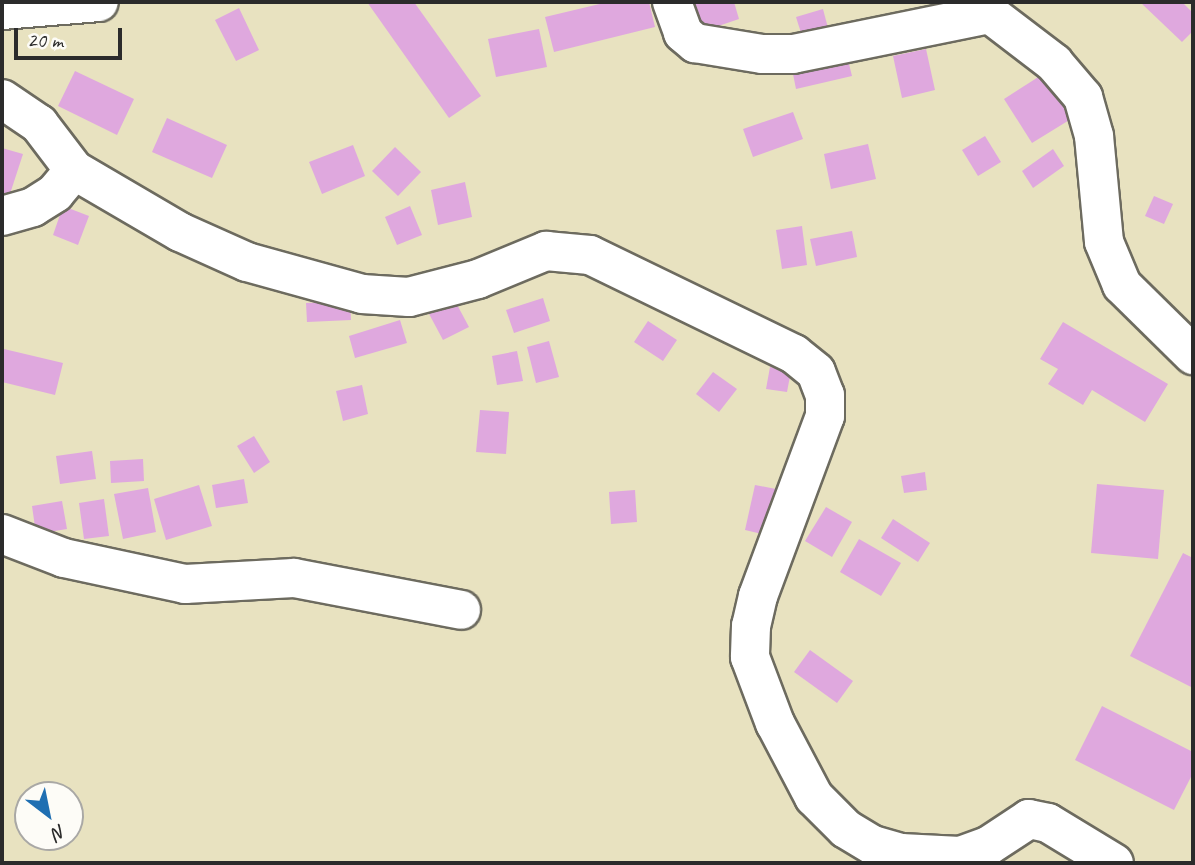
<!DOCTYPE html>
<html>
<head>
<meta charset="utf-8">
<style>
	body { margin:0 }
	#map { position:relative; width:1195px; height:865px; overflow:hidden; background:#e8e2c0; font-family:Caveat,sans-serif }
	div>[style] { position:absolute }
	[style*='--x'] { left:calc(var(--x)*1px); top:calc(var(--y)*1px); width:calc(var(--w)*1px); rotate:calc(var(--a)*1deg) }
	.building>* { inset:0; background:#dfa8de }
	.roads { filter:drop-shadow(2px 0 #6d6b5f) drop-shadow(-2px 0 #6d6b5f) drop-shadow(0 2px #6d6b5f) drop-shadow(0 -2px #6d6b5f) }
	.minor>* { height:38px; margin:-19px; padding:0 19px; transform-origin:19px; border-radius:19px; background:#fff }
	span { translate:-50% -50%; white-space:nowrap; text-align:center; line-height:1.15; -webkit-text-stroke:6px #fdfcf7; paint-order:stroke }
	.frame { position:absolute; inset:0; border:4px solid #2b2b2b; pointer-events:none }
	.north { position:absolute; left:14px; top:781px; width:70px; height:70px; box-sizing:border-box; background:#fdfcf7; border:2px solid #a9a8a5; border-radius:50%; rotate:148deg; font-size:19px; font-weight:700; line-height:28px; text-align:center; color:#2b2b2b }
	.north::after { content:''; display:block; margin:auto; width:24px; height:32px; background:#1f6fb2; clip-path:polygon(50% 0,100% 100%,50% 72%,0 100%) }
	.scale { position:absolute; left:14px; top:28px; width:108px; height:32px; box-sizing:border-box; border:4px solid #2b2b2b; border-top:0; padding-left:9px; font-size:21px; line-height:24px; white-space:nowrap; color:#2b2b2b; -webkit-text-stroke:5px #fdfcf7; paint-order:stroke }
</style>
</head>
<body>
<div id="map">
	<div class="building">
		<i style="clip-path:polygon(367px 2px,414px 2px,481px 96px,449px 118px)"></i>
		<i style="clip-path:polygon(608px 2px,649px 2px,655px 27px,554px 52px,545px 17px)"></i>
		<i style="clip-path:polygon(684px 2px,734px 2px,739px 19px,695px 34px)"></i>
		<i style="clip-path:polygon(1140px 2px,1182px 2px,1193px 13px,1193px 31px,1182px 42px)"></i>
		<i style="clip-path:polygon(239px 8px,259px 50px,236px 61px,215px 20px)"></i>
		<i style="clip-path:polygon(823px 9px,828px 28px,802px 36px,796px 17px)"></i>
		<i style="clip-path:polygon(539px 29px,547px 67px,496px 77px,488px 39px)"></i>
		<i style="clip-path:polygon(926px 49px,935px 90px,902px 98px,893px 56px)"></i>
		<i style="clip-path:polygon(847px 56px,852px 76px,796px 89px,792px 69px)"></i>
		<i style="clip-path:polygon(75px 71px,134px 99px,117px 135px,58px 106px)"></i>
		<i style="clip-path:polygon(1043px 74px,1071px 119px,1032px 143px,1004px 99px)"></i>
		<i style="clip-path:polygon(793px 112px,803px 139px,753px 157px,743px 129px)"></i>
		<i style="clip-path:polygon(167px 118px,227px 145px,212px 178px,152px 152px)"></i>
		<i style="clip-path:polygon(985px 136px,1001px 162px,978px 176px,962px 150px)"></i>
		<i style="clip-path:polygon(868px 144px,876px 179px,831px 189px,824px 154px)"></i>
		<i style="clip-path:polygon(353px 145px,365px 176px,322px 194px,309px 162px)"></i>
		<i style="clip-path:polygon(395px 147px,421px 172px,398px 196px,372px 171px)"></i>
		<i style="clip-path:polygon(2px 148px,23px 154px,9px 197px,2px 194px)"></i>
		<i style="clip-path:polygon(1053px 149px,1064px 166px,1033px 188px,1022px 171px)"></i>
		<i style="clip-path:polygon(465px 182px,472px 217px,438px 225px,431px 190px)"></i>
		<i style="clip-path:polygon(1154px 196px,1173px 204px,1164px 224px,1145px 216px)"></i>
		<i style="clip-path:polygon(63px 206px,89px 216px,78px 245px,53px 235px)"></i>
		<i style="clip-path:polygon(410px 206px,422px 235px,397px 245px,385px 217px)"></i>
		<i style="clip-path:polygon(802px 226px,807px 265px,782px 269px,776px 230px)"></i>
		<i style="clip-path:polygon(852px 231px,857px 257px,816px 266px,810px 239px)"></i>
		<i style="clip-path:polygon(543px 298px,550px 321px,514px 333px,506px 310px)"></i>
		<i style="clip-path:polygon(454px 299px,469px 327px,443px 340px,428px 312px)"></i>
		<i style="clip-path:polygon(350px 301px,351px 320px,307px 322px,306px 303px)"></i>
		<i style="clip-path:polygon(400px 320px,407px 343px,355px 358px,349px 336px)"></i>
		<i style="clip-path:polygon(648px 321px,677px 340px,663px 361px,634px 342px)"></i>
		<i style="clip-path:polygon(1063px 322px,1168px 384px,1145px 422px,1092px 390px,1083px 405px,1048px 384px,1058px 369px,1040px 359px)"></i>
		<i style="clip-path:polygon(549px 341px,559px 377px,536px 383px,527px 347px)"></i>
		<i style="clip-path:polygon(4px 349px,63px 363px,55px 395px,2px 382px)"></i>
		<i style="clip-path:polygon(517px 351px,523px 381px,497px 385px,492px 356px)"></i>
		<i style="clip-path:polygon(770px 367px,791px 371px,787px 392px,766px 389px)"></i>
		<i style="clip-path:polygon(713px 372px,737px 389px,719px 412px,696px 394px)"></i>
		<i style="clip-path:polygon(362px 385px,368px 414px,343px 421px,336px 391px)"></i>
		<i style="clip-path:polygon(480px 410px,509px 412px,506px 454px,476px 452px)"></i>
		<i style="clip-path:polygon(254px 436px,270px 462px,254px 473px,237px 446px)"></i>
		<i style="clip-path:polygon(92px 451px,96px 479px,60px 484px,56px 456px)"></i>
		<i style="clip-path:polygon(143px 459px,144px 481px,111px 483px,110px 461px)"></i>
		<i style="clip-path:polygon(925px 472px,927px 490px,904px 493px,901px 476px)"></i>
		<i style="clip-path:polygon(244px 479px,248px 503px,216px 508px,212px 485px)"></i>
		<i style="clip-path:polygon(1097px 484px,1164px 490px,1158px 559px,1091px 553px)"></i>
		<i style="clip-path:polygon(199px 485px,212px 526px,166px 540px,154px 499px)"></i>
		<i style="clip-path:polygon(755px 485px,776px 489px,766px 535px,745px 530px)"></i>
		<i style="clip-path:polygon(148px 488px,156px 532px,123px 539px,114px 494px)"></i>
		<i style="clip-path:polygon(635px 490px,637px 522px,611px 524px,609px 492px)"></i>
		<i style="clip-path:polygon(104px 499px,109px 536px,84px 539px,79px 503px)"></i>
		<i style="clip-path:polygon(62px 501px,67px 529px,36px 534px,32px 506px)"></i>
		<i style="clip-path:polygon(826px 507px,852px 522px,832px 557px,805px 541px)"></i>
		<i style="clip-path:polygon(893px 519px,930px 543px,918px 562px,881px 538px)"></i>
		<i style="clip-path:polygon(859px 539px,901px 563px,881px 596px,840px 572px)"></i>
		<i style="clip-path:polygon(1183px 553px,1193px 558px,1193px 688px,1130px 656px)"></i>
		<i style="clip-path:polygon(810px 650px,853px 681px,837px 703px,794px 672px)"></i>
		<i style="clip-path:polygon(1102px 706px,1193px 752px,1193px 773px,1174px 810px,1075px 760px)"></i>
	</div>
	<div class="roads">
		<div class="minor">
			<i style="--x:672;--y:2;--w:33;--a:70"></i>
			<i style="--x:683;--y:33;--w:16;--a:40"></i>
			<i style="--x:695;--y:43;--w:68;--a:9.3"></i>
			<i style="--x:762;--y:54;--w:31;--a:0"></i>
			<i style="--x:793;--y:54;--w:201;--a:-11.5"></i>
			<i style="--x:981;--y:2;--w:15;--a:53"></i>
			<i style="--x:990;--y:14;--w:81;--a:37.4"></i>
			<i style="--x:1054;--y:63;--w:45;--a:49.5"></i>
			<i style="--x:1083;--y:97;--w:41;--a:74.2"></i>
			<i style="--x:1094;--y:136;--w:106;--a:84.6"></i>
			<i style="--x:1104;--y:242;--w:47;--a:67.3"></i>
			<i style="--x:1122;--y:285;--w:100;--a:44.6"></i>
			<i style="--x:2;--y:10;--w:97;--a:-4.7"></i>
			<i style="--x:2;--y:99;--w:45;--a:34"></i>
			<i style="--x:39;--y:124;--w:58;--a:52.7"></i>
			<i style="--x:74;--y:170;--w:123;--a:30.3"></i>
			<i style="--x:180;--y:232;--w:73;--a:24.1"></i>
			<i style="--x:247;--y:262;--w:119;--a:15.5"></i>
			<i style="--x:362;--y:294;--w:47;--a:3.7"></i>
			<i style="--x:409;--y:297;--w:71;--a:-14.6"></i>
			<i style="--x:478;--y:279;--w:74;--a:-22.4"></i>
			<i style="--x:546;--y:251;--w:44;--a:5.2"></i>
			<i style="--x:590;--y:255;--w:227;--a:25.9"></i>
			<i style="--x:794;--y:354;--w:28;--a:39"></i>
			<i style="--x:816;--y:372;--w:25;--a:69"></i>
			<i style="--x:825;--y:395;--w:21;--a:90"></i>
			<i style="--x:825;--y:416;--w:192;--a:110.4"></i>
			<i style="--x:758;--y:596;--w:31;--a:103"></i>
			<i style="--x:751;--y:626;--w:31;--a:92"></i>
			<i style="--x:750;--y:657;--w:71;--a:69.3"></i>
			<i style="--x:775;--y:723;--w:84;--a:62.2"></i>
			<i style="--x:814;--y:797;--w:45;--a:45"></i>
			<i style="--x:846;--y:829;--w:31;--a:31"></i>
			<i style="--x:873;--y:845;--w:29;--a:16"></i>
			<i style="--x:901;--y:853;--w:59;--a:2.9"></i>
			<i style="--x:960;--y:856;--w:30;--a:-20"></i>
			<i style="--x:988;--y:846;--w:49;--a:-33.4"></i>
			<i style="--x:1029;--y:819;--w:19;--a:12"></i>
			<i style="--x:1048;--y:823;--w:77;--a:31.2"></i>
			<i style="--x:2;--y:216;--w:32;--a:-16"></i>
			<i style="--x:33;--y:207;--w:26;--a:-32"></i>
			<i style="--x:55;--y:193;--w:30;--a:-50"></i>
			<i style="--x:2;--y:534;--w:66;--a:21.2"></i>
			<i style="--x:64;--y:558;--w:124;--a:12.1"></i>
			<i style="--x:185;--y:584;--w:109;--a:-3.2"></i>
			<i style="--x:294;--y:578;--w:170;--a:10.8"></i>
		</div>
	</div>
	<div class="frame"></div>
	<div class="north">N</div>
	<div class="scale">20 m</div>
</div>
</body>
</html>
